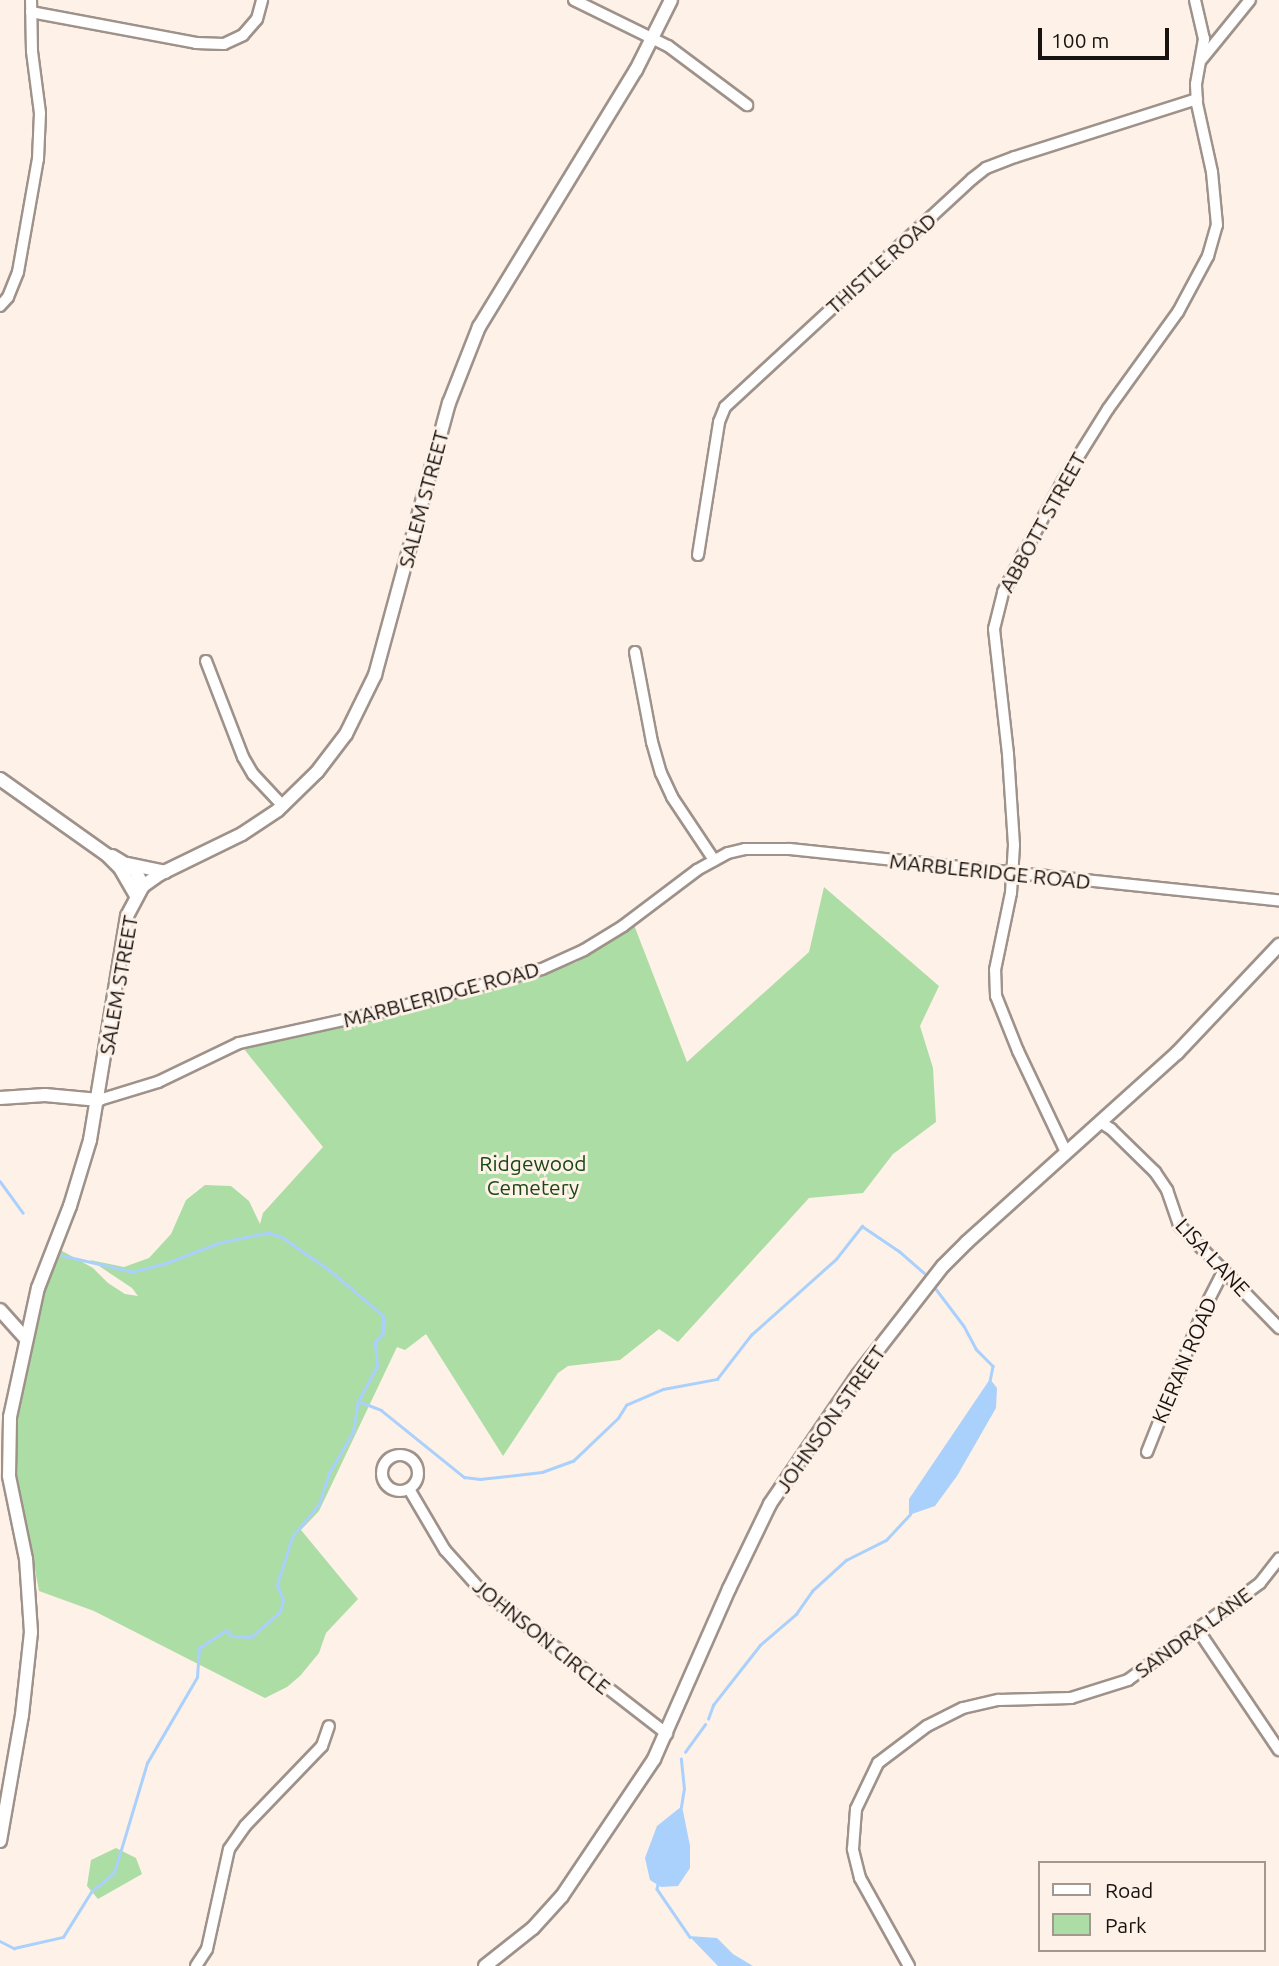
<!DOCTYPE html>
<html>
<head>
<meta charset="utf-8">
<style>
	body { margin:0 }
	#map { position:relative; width:1279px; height:1966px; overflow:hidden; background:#fef1e8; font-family:Ubuntu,sans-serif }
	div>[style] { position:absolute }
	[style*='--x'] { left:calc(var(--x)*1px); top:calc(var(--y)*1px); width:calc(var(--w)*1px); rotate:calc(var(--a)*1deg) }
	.green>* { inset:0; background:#acdda5 }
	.water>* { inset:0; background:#aad0fc }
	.stream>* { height:2.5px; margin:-1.25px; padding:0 1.25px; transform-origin:1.25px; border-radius:1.25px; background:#aad0fc }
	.roads { filter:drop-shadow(2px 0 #9e928a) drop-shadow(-2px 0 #9e928a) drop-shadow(0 2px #9e928a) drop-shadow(0 -2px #9e928a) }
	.minor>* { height:10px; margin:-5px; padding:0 5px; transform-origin:5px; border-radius:5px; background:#fff }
	.minor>.ring { margin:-5px; padding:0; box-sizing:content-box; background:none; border:10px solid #fff; border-radius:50% }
	.tertiary>* { height:12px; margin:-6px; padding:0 6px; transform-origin:6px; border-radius:6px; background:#fff }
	span { translate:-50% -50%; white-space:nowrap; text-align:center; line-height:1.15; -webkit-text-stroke:6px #fef1e8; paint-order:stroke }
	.street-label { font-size:21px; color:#181310 }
	.park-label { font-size:21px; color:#184812 }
	.legend { position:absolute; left:1038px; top:1861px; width:228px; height:91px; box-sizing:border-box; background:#fef1e8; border:2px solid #a29892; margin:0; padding:9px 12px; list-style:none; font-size:21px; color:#181310 }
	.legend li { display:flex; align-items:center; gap:14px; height:35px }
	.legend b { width:35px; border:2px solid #a29892 }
	.scale { position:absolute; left:1038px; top:28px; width:131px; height:32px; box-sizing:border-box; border:4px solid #181310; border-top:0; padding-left:9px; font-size:21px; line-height:24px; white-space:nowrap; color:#181310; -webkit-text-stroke:5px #fef1e8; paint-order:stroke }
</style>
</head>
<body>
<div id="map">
	<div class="green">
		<i style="clip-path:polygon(824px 887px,939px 986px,920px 1026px,933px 1068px,936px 1122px,893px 1154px,863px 1193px,809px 1198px,678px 1342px,659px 1329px,620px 1360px,568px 1366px,558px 1373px,503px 1456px,426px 1334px,405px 1350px,397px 1347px,319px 1511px,301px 1530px,358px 1599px,326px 1633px,319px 1653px,300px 1676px,287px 1687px,265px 1698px,94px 1611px,39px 1591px,17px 1475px,15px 1436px,29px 1351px,55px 1247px,93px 1268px,108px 1283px,125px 1294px,138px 1296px,132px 1288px,90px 1260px,124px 1267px,149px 1258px,171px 1234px,186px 1200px,205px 1185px,231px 1186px,249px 1201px,260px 1224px,263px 1213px,323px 1147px,244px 1049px,529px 979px,577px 962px,634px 925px,687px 1062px,809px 952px)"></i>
		<i style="clip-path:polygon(116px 1848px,136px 1858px,142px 1874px,98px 1899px,87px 1886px,91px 1860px)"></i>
	</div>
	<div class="water">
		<i style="clip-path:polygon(990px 1379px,997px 1388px,996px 1408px,957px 1476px,935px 1506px,909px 1515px,909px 1499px)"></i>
		<i style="clip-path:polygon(682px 1806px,690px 1846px,690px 1868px,678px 1886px,661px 1887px,650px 1880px,645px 1858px,657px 1826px)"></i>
		<i style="clip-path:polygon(689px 1936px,717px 1938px,733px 1954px,753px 1966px,718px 1966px)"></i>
	</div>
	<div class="stream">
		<i style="--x:0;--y:1181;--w:39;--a:54"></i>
		<i style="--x:936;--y:1289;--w:46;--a:52.9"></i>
		<i style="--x:964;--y:1326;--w:26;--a:62"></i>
		<i style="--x:976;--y:1349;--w:24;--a:45"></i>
		<i style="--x:993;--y:1366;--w:15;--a:101"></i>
		<i style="--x:358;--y:1401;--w:25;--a:21"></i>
		<i style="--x:381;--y:1410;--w:107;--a:38.9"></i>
		<i style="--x:464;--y:1477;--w:16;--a:7"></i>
		<i style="--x:480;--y:1479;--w:62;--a:-6.4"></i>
		<i style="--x:542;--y:1472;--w:33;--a:-20"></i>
		<i style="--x:573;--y:1461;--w:62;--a:-43.7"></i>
		<i style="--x:618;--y:1418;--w:15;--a:-58"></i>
		<i style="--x:626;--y:1405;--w:40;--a:-23.4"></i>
		<i style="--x:663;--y:1389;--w:55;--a:-10.5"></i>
		<i style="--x:717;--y:1379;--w:56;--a:-52.3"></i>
		<i style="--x:751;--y:1335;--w:114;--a:-41.8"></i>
		<i style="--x:836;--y:1259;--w:42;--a:-51.8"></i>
		<i style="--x:862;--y:1226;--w:45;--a:34"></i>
		<i style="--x:899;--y:1251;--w:33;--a:41"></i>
		<i style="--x:708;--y:1719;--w:15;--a:-70"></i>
		<i style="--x:713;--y:1705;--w:76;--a:-51.9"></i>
		<i style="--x:760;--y:1645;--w:48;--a:-40.7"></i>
		<i style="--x:796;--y:1614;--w:28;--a:-55"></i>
		<i style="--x:812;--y:1591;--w:46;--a:-42.4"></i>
		<i style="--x:846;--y:1560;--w:45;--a:-26.6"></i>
		<i style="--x:886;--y:1540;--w:35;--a:-47"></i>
		<i style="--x:685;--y:1752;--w:34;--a:-54"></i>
		<i style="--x:681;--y:1807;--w:18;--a:-81"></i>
		<i style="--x:684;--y:1789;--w:30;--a:-96"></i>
		<i style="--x:658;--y:1884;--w:5;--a:101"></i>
		<i style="--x:657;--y:1889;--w:58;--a:55.5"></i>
		<i style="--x:0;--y:1941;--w:16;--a:27"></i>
		<i style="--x:14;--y:1948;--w:50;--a:-12.7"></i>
		<i style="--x:63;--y:1937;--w:53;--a:-58.1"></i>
		<i style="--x:91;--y:1892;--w:30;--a:-40"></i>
		<i style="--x:114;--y:1873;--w:115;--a:-73.3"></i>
		<i style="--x:147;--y:1763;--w:99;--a:-59.8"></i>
		<i style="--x:197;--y:1677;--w:29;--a:-86"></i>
		<i style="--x:199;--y:1648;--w:33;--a:-33"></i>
		<i style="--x:227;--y:1630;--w:8;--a:50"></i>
		<i style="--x:232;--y:1636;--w:19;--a:3"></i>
		<i style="--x:251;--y:1637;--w:38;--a:-41"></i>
		<i style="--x:280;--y:1612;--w:12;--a:-76"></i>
		<i style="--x:283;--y:1600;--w:16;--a:-112"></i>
		<i style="--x:277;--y:1585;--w:50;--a:-72.6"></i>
		<i style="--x:292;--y:1537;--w:43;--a:-50.7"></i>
		<i style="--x:319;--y:1504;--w:33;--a:-72"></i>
		<i style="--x:329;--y:1473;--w:48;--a:-59.7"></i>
		<i style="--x:353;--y:1432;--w:31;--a:-81"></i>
		<i style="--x:358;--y:1401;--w:39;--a:-61"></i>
		<i style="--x:377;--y:1367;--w:25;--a:-95"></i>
		<i style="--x:375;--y:1342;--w:12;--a:-48"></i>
		<i style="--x:383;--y:1333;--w:17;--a:-90"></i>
		<i style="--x:383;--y:1316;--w:70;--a:-139.7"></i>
		<i style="--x:330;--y:1271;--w:60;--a:-145.2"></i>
		<i style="--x:281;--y:1237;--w:14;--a:-163"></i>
		<i style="--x:268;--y:1233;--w:49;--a:168.2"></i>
		<i style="--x:220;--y:1243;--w:59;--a:159.1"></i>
		<i style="--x:165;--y:1264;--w:34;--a:166"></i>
		<i style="--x:132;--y:1272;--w:72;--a:-167.1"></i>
	</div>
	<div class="roads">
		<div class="minor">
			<i style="--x:574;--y:0;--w:105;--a:26.1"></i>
			<i style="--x:668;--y:46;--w:99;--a:36.8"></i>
			<i style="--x:31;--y:12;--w:168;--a:10.6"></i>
			<i style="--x:196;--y:43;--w:28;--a:2"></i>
			<i style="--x:224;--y:44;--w:21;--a:-25"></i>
			<i style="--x:243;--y:35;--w:21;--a:-49"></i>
			<i style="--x:257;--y:19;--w:20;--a:-75"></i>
			<i style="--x:1202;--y:59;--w:76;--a:-50.9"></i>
			<i style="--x:0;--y:306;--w:12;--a:-48"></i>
			<i style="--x:8;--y:297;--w:27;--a:-68"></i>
			<i style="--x:18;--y:272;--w:115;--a:-80"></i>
			<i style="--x:38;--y:159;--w:46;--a:-87.5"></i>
			<i style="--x:40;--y:113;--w:63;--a:-97.4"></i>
			<i style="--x:32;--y:51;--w:51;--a:-91.1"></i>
			<i style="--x:698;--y:555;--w:135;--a:-81"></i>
			<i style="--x:719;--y:422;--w:16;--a:-68"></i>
			<i style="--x:725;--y:407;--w:336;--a:-42.7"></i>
			<i style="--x:972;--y:179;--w:18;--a:-38"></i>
			<i style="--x:986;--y:168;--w:31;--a:-21"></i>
			<i style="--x:1015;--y:157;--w:191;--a:-17.7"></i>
			<i style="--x:635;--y:652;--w:92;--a:79.3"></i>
			<i style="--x:652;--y:742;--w:32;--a:74"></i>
			<i style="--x:661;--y:773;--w:26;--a:65"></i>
			<i style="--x:672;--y:797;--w:76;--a:56.3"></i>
			<i style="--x:206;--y:661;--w:103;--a:68.9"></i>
			<i style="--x:243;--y:757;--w:20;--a:60"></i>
			<i style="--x:253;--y:774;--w:44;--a:46.8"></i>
			<i style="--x:99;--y:1100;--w:62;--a:-17"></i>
			<i style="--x:158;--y:1082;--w:90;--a:-25.7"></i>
			<i style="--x:239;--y:1043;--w:148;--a:-12.4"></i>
			<i style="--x:384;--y:1011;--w:163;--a:-14.9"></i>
			<i style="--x:542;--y:969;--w:46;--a:-24.3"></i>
			<i style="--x:584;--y:950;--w:46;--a:-31.6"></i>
			<i style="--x:623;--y:926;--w:93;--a:-37.1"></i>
			<i style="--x:697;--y:870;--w:35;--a:-29"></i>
			<i style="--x:728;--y:853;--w:17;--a:-13"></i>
			<i style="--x:745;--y:849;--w:45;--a:0"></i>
			<i style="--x:790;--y:849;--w:492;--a:6"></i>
			<i style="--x:1100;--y:1122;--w:13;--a:32"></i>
			<i style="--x:1111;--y:1129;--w:62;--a:44.3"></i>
			<i style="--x:1155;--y:1172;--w:22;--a:56"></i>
			<i style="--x:1167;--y:1190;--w:37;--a:71"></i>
			<i style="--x:1179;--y:1225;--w:144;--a:45.8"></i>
			<i style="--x:1066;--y:1152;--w:112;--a:-115.4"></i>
			<i style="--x:1018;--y:1051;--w:59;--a:-111.8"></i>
			<i style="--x:996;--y:996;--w:26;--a:-92"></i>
			<i style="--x:995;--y:970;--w:79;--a:-78.3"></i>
			<i style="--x:1011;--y:893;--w:48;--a:-86.4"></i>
			<i style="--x:1014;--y:845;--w:91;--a:-93.8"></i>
			<i style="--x:1008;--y:754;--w:126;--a:-96.4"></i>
			<i style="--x:994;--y:629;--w:38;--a:-76"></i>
			<i style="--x:1003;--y:592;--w:126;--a:-61.6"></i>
			<i style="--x:1063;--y:481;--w:85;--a:-58"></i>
			<i style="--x:1108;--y:409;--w:120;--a:-54.2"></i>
			<i style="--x:1178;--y:312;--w:64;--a:-61.8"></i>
			<i style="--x:1208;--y:256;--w:32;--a:-74"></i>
			<i style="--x:1217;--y:225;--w:53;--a:-95.4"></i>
			<i style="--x:1212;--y:172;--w:70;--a:-102.4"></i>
			<i style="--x:1197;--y:104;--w:20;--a:-93"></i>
			<i style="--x:1196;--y:84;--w:46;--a:-79.9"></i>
			<i style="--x:1204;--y:39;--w:40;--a:-103"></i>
			<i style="--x:1147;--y:1452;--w:154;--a:-68.3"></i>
			<i style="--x:1204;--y:1309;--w:44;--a:-62.9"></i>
			<i class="ring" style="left:382px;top:1455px;width:26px;height:26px"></i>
			<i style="--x:409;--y:1489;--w:71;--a:59.5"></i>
			<i style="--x:445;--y:1550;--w:51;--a:48.2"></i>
			<i style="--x:479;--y:1588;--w:238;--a:37.8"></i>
			<i style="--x:1198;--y:1630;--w:145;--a:56"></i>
			<i style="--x:196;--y:1966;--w:20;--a:-57"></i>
			<i style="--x:207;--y:1949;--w:102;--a:-77.6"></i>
			<i style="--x:229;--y:1849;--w:28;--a:-55"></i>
			<i style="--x:245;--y:1826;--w:111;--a:-46.1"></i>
			<i style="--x:322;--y:1746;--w:21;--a:-71"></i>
			<i style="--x:909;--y:1966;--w:101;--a:-119.1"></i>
			<i style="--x:860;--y:1878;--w:30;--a:-104"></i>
			<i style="--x:853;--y:1849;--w:40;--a:-85.7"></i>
			<i style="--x:856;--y:1809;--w:51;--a:-64.4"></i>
			<i style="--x:878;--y:1763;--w:61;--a:-37.1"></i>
			<i style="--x:927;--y:1726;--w:40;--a:-26.6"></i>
			<i style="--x:963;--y:1708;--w:37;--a:-13"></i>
			<i style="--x:999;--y:1700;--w:72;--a:-1.6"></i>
			<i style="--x:1071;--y:1698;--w:60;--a:-17.5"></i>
			<i style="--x:1128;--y:1680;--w:164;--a:-36.3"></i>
			<i style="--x:1260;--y:1583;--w:31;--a:-52"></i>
		</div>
		<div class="tertiary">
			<i style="--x:0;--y:779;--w:131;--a:35.4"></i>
			<i style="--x:107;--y:855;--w:18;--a:45"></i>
			<i style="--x:120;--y:868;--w:32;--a:60"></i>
			<i style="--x:112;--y:856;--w:27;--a:31"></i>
			<i style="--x:135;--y:870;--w:18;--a:63"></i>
			<i style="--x:128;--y:864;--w:38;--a:12"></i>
			<i style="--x:0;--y:1098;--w:45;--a:-3.8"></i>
			<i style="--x:45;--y:1095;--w:54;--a:5.3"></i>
			<i style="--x:0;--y:1310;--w:39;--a:48"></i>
			<i style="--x:0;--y:1841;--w:128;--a:-80.1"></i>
			<i style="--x:22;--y:1715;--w:83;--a:-83.8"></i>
			<i style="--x:31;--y:1632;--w:73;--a:-93.9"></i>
			<i style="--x:26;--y:1559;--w:85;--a:-101.6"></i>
			<i style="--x:9;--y:1476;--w:59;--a:-89"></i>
			<i style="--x:10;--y:1417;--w:132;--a:-77.8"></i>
			<i style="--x:38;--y:1288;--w:88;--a:-68.7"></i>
			<i style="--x:70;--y:1206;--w:69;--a:-73.1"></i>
			<i style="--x:90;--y:1140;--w:227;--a:-80.6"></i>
			<i style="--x:127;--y:916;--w:34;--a:-62"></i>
			<i style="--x:143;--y:886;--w:21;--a:-35"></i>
			<i style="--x:160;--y:874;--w:91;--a:-26"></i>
			<i style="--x:242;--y:834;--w:43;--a:-33.7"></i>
			<i style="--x:278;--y:810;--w:54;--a:-44.3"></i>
			<i style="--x:317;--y:772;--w:48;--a:-52.7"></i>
			<i style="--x:346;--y:734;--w:66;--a:-63.8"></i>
			<i style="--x:375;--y:675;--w:282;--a:-74.8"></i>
			<i style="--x:449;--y:403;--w:82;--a:-68.5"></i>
			<i style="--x:479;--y:327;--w:301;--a:-58.6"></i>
			<i style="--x:636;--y:70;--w:78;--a:-63.4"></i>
			<i style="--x:485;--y:1966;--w:61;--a:-38.4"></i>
			<i style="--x:533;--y:1928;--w:43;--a:-47.8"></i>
			<i style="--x:562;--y:1896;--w:165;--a:-56.1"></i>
			<i style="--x:654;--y:1759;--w:186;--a:-66.2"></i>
			<i style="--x:729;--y:1589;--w:94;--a:-64.2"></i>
			<i style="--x:770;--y:1504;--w:156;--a:-55.7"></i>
			<i style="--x:858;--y:1375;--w:138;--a:-52.1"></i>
			<i style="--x:943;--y:1266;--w:34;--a:-45"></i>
			<i style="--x:967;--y:1242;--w:283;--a:-42"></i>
			<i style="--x:1177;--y:1053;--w:149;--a:-46.6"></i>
		</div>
	</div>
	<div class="street-label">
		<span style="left:881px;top:263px;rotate:-42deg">THISTLE ROAD</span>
		<span style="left:423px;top:499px;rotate:-75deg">SALEM STREET</span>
		<span style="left:1042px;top:522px;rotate:-61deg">ABBOTT STREET</span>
		<span style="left:990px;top:871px;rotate:6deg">MARBLERIDGE ROAD</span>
		<span style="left:118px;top:985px;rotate:-80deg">SALEM STREET</span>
		<span style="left:441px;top:994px;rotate:-15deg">MARBLERIDGE ROAD</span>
		<span style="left:1213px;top:1257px;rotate:47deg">LISA LANE</span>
		<span style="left:1184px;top:1360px;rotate:-67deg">KIERAN ROAD</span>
		<span style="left:830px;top:1419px;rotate:-55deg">JOHNSON STREET</span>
		<span style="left:1193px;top:1632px;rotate:-36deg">SANDRA LANE</span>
		<span style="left:542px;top:1636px;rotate:39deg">JOHNSON CIRCLE</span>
	</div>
	<div class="park-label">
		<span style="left:533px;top:1175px">Ridgewood<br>Cemetery</span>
	</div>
	<ul class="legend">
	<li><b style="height:9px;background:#fff"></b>Road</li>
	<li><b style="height:19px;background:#acdda5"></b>Park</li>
	</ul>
	<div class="scale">100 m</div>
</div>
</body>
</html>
